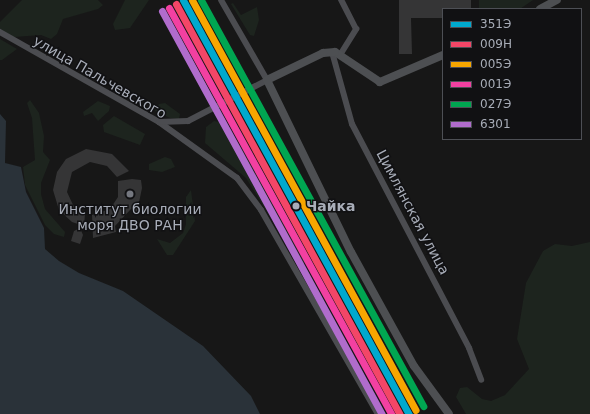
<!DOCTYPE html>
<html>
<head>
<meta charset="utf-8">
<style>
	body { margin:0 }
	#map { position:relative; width:590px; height:414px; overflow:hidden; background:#171717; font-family:"DejaVu Sans",sans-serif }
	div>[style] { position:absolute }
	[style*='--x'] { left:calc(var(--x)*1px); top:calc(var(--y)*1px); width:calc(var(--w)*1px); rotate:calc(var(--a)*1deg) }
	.green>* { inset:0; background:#1d241e }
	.water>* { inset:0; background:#2a3239 }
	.building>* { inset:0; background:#353536 }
	.minor>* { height:6px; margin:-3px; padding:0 3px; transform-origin:3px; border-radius:3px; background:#4b4c50 }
	.major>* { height:8px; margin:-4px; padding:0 4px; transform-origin:4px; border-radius:4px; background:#4d4f52 }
	.rail-1>* { height:7px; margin:-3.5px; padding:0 3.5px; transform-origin:3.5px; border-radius:3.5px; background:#00a9ce }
	.rail-2>* { height:7px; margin:-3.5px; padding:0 3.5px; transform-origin:3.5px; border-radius:3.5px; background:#f34667 }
	.rail-3>* { height:7px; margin:-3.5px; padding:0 3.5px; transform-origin:3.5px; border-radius:3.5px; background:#f7a600 }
	.rail-4>* { height:7px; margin:-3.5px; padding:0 3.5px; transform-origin:3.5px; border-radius:3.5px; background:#f240a1 }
	.rail-5>* { height:7px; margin:-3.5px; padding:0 3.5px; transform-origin:3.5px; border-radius:3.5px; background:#00a651 }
	.rail-6>* { height:7px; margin:-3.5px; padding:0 3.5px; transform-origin:3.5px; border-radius:3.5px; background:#b06ccc }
	.dots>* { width:11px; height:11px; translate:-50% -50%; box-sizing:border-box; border:2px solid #111113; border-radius:50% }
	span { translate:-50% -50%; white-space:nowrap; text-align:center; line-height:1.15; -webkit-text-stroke:3px #111113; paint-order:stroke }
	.street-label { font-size:14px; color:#a8adb8 }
	.stop-label { font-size:14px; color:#a8adb8; font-weight:700 }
	.left { translate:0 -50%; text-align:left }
	.poi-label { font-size:14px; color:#a8adb8 }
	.legend { position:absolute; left:442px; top:8px; width:140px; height:132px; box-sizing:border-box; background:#111113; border:1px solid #4d4f55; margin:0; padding:5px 7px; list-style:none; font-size:12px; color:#a8adb8 }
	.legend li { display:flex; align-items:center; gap:8px; height:20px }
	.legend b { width:20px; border:1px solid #4d4f55 }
</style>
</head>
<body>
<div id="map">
	<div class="green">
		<i style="clip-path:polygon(22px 0,98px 0,103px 5px,98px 9px,63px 19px,57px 34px,51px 39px,41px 35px,14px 37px,0 29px,0 22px)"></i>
		<i style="clip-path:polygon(125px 0,149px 0,130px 28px,115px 30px,113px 24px)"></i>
		<i style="clip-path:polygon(479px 0,533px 0,520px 9px,479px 9px)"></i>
		<i style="clip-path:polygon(233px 3px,241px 15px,257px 7px,259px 20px,254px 36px,250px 35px,231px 4px)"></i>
		<i style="clip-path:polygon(0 39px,17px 49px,2px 60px,0 60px)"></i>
		<i style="clip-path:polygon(30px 100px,39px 113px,44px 136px,43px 152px,50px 160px,41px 183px,41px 194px,45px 209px,65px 232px,64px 237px,54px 234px,45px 225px,25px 185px,23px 167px,35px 160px,32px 118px,27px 103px)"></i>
		<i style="clip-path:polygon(98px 101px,110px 106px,109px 111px,98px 121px,92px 113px,84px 116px,83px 112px)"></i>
		<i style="clip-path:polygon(165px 103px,180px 114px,179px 119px,170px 118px,155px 111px,159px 104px)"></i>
		<i style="clip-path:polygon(114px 116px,145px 134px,140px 145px,104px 132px,103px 125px)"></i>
		<i style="clip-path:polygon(214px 121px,224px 123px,229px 129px,262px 179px,307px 258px,304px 264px,297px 260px,246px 178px,205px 143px,206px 127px)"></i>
		<i style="clip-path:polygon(165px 157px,171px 159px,175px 167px,162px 172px,149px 170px,149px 164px)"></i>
		<i style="clip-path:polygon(191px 190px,195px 221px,173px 255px,167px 255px,157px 239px,170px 243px,183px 233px,186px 224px,186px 197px)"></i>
		<i style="clip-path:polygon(590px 242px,590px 414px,466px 414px,456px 397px,460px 388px,467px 387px,482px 399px,491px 401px,505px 395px,529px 369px,517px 339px,526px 283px,543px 251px,555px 244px,572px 246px)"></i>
	</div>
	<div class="water">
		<i style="clip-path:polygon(0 114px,6px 121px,5px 163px,21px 167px,26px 192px,44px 228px,45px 249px,59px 261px,79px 273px,123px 291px,203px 346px,251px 396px,260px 414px,0 414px)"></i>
	</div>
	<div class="building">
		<i style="clip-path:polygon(399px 0,471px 0,471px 9px,443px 9px,443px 18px,411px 18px,412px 54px,399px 54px)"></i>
		<i style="clip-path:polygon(86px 149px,112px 154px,129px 171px,117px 177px,107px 166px,90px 162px,72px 172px,67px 192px,74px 207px,85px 214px,84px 226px,72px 222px,59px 210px,53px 190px,57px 172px,66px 159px)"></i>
		<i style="clip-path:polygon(132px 179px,141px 180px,142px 188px,137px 212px,131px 209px,115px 226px,116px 232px,93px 238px,92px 215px,110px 209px,118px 197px,118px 181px)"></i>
		<i style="clip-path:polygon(80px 228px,83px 235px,80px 244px,71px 241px,74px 231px)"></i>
	</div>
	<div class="minor">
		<i style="--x:0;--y:32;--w:183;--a:29.5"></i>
		<i style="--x:159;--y:122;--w:96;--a:35.7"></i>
		<i style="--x:237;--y:178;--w:40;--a:53"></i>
		<i style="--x:261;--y:210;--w:235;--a:60.2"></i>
		<i style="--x:332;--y:52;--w:75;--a:74.5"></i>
		<i style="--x:352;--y:124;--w:253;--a:62.4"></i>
		<i style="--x:469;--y:348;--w:34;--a:69"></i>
		<i style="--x:340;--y:55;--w:31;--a:-58"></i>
		<i style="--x:356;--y:29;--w:33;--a:-117"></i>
		<i style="--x:159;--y:122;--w:29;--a:-2"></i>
		<i style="--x:188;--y:121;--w:89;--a:-27.4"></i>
		<i style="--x:267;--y:80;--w:92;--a:-119.9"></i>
	</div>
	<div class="major">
		<i style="--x:540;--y:9;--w:19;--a:-28"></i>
		<i style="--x:443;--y:55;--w:69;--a:156.8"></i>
		<i style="--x:380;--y:82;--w:54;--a:-146.3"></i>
		<i style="--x:335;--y:52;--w:12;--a:175"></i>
		<i style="--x:323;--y:53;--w:62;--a:154.3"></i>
		<i style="--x:267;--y:80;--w:191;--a:64"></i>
		<i style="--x:351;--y:252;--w:130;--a:61.1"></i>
		<i style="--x:414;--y:366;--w:59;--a:53.9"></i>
	</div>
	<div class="rail-1">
		<i style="--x:183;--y:0;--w:472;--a:61.4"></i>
	</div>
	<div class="rail-2">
		<i style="--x:176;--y:4;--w:467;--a:61.4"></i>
	</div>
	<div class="rail-3">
		<i style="--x:192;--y:0;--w:467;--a:61.4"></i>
	</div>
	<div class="rail-4">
		<i style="--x:169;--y:8;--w:463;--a:61.3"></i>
	</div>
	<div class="rail-5">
		<i style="--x:201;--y:0;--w:463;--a:61.3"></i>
	</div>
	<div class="rail-6">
		<i style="--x:162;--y:11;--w:459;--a:61.4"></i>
	</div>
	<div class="dots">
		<i style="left:130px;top:194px;background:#757880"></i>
		<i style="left:296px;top:206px;background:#a8adb8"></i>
	</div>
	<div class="street-label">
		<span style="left:100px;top:77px;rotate:30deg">улица Пальчевского</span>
		<span style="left:413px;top:212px;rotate:62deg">Цимлянская улица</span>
	</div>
	<div class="stop-label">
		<span class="left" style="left:306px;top:206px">Чайка</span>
	</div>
	<div class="poi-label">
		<span style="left:130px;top:217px">Институт биологии<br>моря ДВО РАН</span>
	</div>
	<ul class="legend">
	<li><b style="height:5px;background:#00a9ce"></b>351Э</li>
	<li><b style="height:5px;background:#f34667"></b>009Н</li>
	<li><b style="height:5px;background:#f7a600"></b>005Э</li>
	<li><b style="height:5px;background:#f240a1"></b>001Э</li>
	<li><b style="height:5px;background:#00a651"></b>027Э</li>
	<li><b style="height:5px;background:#b06ccc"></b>6301</li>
	</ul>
</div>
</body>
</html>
